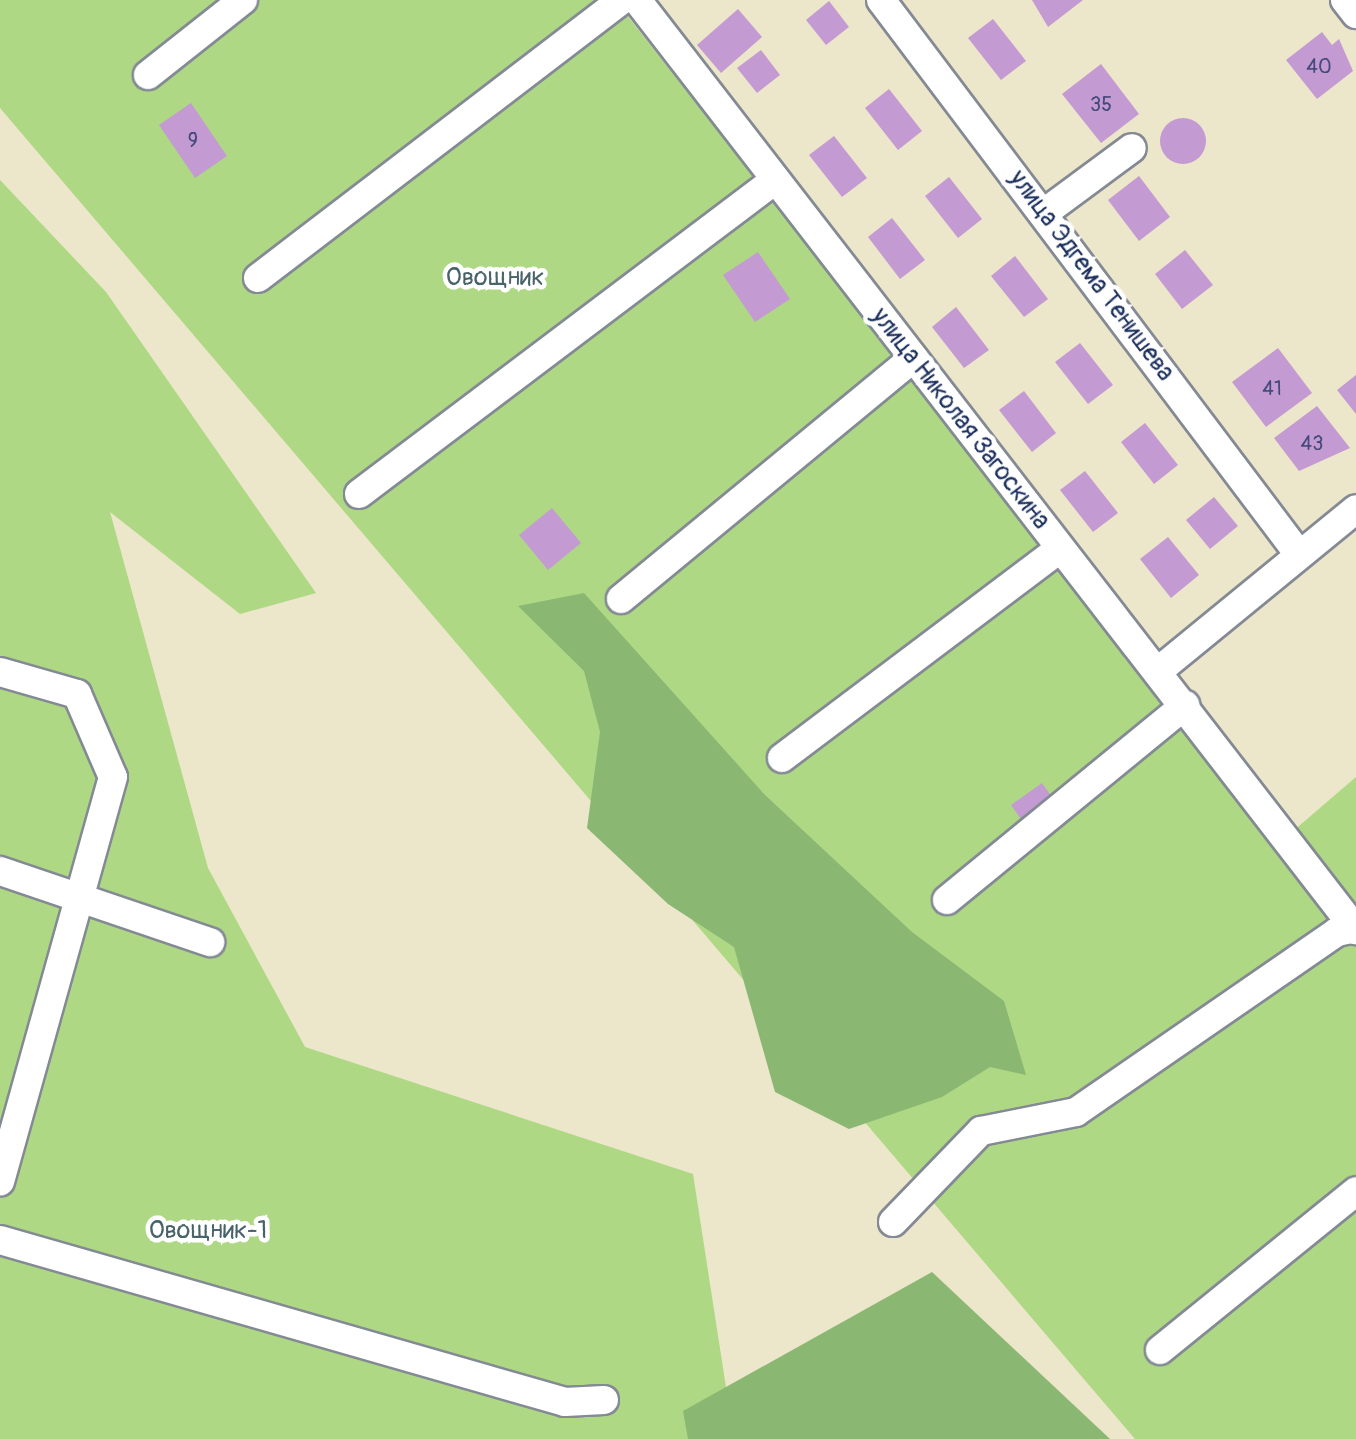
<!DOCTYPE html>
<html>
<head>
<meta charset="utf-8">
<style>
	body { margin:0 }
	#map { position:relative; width:1356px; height:1439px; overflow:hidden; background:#ece6ca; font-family:Pangolin,sans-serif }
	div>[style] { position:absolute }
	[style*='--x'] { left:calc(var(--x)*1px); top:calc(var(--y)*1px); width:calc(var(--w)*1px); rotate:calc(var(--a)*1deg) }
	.green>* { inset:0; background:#aed884 }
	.forest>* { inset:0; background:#8ab872 }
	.building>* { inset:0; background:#c49ad3 }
	.round { border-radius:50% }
	.roads { filter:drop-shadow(2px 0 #848a94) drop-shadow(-2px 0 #848a94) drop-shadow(0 2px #848a94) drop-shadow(0 -2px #848a94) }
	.minor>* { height:28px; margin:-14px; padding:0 14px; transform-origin:14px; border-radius:14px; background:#fff }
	span { translate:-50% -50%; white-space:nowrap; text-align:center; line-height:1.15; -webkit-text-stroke:9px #fff; paint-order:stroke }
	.number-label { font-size:20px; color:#454a7b }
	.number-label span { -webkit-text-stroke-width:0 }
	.street-label { font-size:25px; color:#1b2f5e }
	.park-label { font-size:25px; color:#476269 }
</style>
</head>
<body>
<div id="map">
	<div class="green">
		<i style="clip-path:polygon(0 0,615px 0,1278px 844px,1356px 777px,1356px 1439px,1135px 1439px,0 108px)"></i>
		<i style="clip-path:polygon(0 180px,106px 292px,316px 593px,240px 614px,110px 512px,208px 868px,305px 1047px,693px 1174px,734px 1439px,0 1439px)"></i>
	</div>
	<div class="forest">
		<i style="clip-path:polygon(584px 593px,765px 795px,912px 932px,1004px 1001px,1026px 1075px,990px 1067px,942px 1097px,849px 1129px,775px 1092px,734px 947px,668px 904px,587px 828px,600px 732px,584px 671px,518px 606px)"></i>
		<i style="clip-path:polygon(932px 1272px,1110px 1439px,688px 1439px,683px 1411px)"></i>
	</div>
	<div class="building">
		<i style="clip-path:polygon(1032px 0,1083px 0,1048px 27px)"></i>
		<i style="clip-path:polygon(829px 1px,849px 27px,826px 45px,806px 20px)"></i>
		<i style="clip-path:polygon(738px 9px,762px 37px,721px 73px,697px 45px)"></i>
		<i style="clip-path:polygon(993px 19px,1026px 61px,1001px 80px,968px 38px)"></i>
		<i style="clip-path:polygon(1322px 32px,1332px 45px,1339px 39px,1353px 71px,1317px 99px,1286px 60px)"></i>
		<i style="clip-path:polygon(761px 50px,780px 75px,757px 93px,737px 68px)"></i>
		<i style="clip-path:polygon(1101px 64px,1139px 114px,1101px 143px,1062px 94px)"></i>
		<i style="clip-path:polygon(889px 89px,922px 131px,898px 150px,865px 108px)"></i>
		<i style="clip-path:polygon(191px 103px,227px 156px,195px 178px,159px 125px)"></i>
		<i class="round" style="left:1160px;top:118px;width:46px;height:46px"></i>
		<i style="clip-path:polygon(834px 136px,867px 178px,842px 197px,809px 155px)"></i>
		<i style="clip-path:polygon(1139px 176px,1170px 217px,1139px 241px,1108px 200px)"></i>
		<i style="clip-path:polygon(949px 177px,982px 219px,958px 238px,925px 196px)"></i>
		<i style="clip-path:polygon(892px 218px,925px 260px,900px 279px,868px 237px)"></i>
		<i style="clip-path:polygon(1185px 250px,1213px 285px,1182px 309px,1155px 274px)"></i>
		<i style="clip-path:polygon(758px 252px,790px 299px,755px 322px,723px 275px)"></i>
		<i style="clip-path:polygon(1015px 256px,1048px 299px,1024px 317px,991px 276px)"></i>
		<i style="clip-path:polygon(956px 307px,989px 350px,964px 368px,932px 327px)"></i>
		<i style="clip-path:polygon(1080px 343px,1113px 385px,1088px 404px,1055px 362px)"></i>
		<i style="clip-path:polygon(1278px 348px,1312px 393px,1266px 427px,1232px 382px)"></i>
		<i style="clip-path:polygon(1356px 375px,1356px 414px,1337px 390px)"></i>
		<i style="clip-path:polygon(1024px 391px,1056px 433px,1032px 452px,999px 410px)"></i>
		<i style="clip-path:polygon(1317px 406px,1350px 448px,1299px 471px,1274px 438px)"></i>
		<i style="clip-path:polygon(1145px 423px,1178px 465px,1154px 484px,1121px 442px)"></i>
		<i style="clip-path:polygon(1085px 471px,1118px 513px,1093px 532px,1060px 490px)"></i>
		<i style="clip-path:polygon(1214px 497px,1238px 526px,1210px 549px,1186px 520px)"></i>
		<i style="clip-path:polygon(552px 508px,581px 543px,548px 570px,519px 535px)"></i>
		<i style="clip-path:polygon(1168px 537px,1199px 575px,1171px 598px,1140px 559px)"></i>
		<i style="clip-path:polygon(1042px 783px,1056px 803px,1025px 825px,1011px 805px)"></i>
	</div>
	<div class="roads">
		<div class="minor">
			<i style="--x:637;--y:0;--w:1176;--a:52.29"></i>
			<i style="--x:881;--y:0;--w:693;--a:52.98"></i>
			<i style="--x:1345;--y:0;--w:18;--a:52"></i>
			<i style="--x:148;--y:75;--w:121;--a:-38.3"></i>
			<i style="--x:1044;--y:213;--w:109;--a:-36.5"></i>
			<i style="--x:258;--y:278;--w:458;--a:-37.4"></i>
			<i style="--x:359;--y:494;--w:521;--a:-37.05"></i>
			<i style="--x:621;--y:599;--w:379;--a:-39.5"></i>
			<i style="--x:0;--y:672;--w:80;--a:15.9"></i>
			<i style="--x:77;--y:694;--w:90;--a:66.6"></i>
			<i style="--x:113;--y:777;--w:420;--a:105.6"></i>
			<i style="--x:1157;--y:672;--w:257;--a:-39.3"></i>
			<i style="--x:782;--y:758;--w:347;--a:-37"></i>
			<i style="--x:0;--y:871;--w:222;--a:18.7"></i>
			<i style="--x:947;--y:900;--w:308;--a:-39.3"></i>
			<i style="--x:893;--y:1222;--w:127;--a:-46"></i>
			<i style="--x:981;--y:1131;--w:97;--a:-11.3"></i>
			<i style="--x:1076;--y:1112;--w:317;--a:-34.6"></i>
			<i style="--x:1337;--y:932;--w:19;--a:-12"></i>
			<i style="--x:0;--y:1240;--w:588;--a:16"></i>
			<i style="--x:565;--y:1402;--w:39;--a:-3"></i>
			<i style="--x:1160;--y:1350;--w:252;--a:-39"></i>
		</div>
	</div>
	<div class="number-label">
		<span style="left:1319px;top:66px">40</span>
		<span style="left:1101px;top:104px">35</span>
		<span style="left:193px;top:140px">9</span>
		<span style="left:1272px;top:388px">41</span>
		<span style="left:1312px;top:443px">43</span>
	</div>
	<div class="street-label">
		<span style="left:1091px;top:276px;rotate:53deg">улица Эдгема Тенишева</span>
		<span style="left:960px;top:419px;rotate:52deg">улица Николая Загоскина</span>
	</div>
	<div class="park-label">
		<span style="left:495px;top:278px">Овощник</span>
		<span style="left:208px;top:1231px">Овощник-1</span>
	</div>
</div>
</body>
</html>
